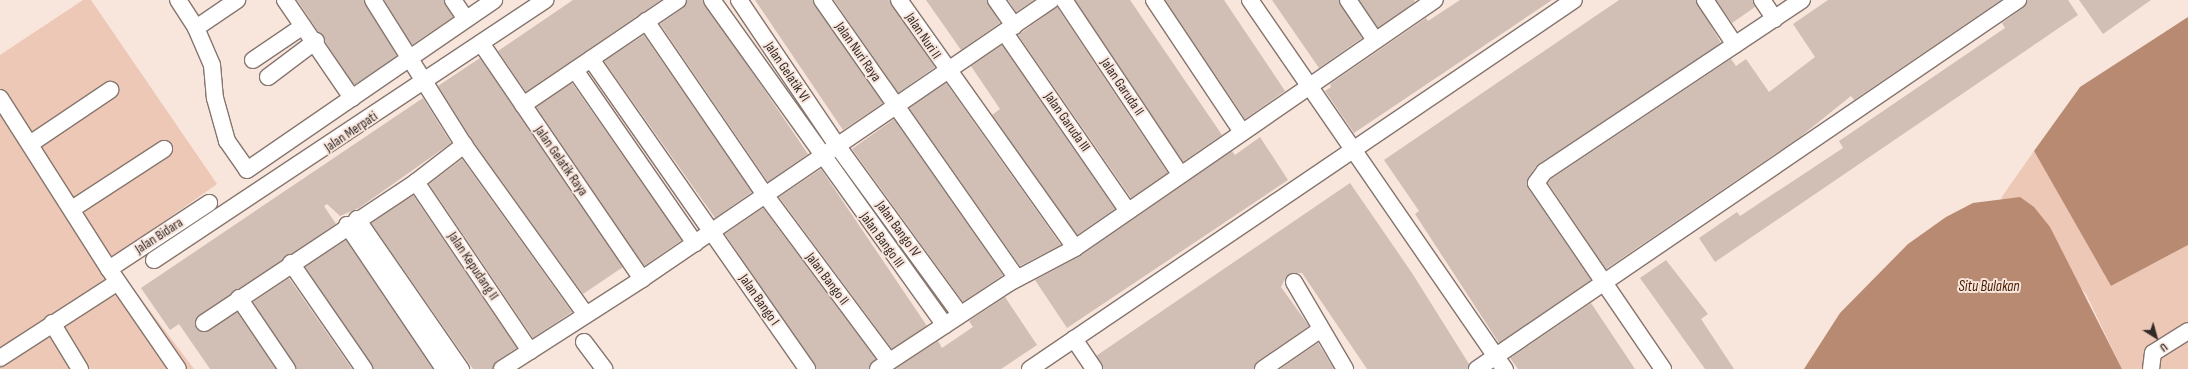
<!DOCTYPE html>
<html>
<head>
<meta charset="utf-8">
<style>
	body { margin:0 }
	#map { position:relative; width:2188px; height:369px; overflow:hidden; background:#f8e5dc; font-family:"Sofia Sans Condensed",sans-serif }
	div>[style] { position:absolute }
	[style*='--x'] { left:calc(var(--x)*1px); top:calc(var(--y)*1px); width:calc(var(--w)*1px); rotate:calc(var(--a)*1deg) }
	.green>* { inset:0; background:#eec8b6 }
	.water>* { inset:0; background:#b98a72 }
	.building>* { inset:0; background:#d1beb5 }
	.roads { filter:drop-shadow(1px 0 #86756d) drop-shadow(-1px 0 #86756d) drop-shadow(0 1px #86756d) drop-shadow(0 -1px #86756d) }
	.minor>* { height:16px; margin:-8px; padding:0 8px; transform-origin:8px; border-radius:8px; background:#fff }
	span { translate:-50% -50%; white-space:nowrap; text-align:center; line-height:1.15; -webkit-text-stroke:4px #f8e5dc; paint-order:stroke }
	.street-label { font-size:14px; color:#312a27 }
	.water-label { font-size:15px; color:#491c01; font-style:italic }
	.north { position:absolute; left:2136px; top:317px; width:40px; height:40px; -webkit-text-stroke:3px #f8e5dc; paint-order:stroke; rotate:143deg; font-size:11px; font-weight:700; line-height:16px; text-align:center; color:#312a27 }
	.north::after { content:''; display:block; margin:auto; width:14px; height:18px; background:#312a27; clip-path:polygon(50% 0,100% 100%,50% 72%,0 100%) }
</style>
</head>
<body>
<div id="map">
	<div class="green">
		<i style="clip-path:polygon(83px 0,91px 0,217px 184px,111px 259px,194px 369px,0 369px,0 55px)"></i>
		<i style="clip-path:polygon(2034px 151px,2111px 286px,2188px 245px,2188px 369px,2122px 369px,2086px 294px,2001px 198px)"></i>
	</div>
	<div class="water">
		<i style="clip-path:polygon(2188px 17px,2188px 245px,2111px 286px,2034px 151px,2080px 87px)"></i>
		<i style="clip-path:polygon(2020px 197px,2034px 207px,2050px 227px,2122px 369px,1804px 369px,1840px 313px,1908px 244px,1946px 217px,1973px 203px)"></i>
	</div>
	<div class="building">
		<i style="clip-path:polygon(297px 0,364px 0,397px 56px,354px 85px)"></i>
		<i style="clip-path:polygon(384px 0,444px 0,453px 17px,412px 45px)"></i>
		<i style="clip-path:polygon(573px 0,661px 0,526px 92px,498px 51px)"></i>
		<i style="clip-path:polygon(687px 0,703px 0,808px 154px,768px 182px,660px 24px,683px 8px)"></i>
		<i style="clip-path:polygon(755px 0,813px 0,883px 103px,843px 130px)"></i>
		<i style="clip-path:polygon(834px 0,890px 0,935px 67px,898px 93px)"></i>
		<i style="clip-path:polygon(926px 0,987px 0,1000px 23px,961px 50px)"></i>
		<i style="clip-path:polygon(1008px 0,1034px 0,1016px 12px)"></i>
		<i style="clip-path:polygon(1075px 0,1130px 0,1222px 135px,1183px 162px)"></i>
		<i style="clip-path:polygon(1165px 0,1224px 0,1285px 91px,1245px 119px)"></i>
		<i style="clip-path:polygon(1272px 0,1339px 0,1362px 38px,1319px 68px)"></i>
		<i style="clip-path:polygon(1359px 0,1414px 0,1415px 2px,1378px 28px)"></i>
		<i style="clip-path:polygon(1460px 0,1552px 0,1354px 133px,1325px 91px,1331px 87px,1330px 84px,1426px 18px,1428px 21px)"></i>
		<i style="clip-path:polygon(1619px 0,1696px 0,1721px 43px,1536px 166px,1528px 178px,1528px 188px,1591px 280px,1499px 343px,1415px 214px,1419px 211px,1384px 160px)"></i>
		<i style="clip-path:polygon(1716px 0,1753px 0,1755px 7px,1732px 23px)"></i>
		<i style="clip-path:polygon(1828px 0,2001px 0,1854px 100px,1851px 96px,1800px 137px,1606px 269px,1548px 183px,1551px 179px,1731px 59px,1736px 66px,1746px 59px,1769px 92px,1815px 57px,1793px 24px)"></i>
		<i style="clip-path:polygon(2027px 0,2068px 0,2078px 15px,1715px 262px,1699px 238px,1737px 212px,1740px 216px,1843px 148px,1839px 141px,2005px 28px,2002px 23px,2023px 8px)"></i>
		<i style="clip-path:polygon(2079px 0,2151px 0,2103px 34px)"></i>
		<i style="clip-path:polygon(1057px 7px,1168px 173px,1131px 198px,1018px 35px)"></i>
		<i style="clip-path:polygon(644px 35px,752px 192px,715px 218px,604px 61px)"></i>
		<i style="clip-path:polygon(1002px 45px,1115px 209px,1077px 235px,992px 115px,1000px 109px,971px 66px)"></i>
		<i style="clip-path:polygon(480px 58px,623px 267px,583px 294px,472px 140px,438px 86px)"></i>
		<i style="clip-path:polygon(572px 83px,682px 240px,644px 266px,536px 107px)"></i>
		<i style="clip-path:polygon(946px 83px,1061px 245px,1020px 266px,909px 108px)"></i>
		<i style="clip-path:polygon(423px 98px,451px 143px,359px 208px,340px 216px,327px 204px,324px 206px,336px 224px,196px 318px,196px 329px,205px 332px,237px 312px,276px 369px,210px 369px,179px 324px,170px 330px,141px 288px)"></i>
		<i style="clip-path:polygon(894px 119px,1003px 275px,963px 302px,852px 149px)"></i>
		<i style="clip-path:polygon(1260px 137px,1288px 180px,1067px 328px,1035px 280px,1080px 256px,1232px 151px,1235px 155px)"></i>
		<i style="clip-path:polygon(462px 159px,572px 312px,533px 338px,429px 184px)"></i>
		<i style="clip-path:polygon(821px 169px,927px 326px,892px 349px,779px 197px)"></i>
		<i style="clip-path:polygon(1350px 183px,1412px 273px,1469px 364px,1468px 369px,1367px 369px,1302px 273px,1294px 273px,1286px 277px,1281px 287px,1309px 326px,1258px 361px,1254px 369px,1103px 369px,1096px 356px)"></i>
		<i style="clip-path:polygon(413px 195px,517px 348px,497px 361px,493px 369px,473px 369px,371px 223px)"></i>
		<i style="clip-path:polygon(763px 208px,876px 359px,869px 369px,816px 369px,725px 234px)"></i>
		<i style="clip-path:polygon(346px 240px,433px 369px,373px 369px,305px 267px)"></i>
		<i style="clip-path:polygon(1666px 260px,1708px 314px,1701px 319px,1734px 369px,1705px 369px,1640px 278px)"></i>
		<i style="clip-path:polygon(289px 278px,352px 369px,296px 369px,253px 302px)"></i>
		<i style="clip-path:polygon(1005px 297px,1037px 345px,1001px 369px,895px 369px,938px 341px,942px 348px,973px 327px,969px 321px)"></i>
		<i style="clip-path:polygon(1591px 303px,1635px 369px,1518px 369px,1510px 358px)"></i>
		<i style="clip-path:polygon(1318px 343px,1334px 369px,1280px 369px)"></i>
	</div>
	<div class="roads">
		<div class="minor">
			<i style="--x:178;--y:0;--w:33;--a:57"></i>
			<i style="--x:196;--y:28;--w:40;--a:66.6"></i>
			<i style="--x:212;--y:65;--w:33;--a:85"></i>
			<i style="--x:215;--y:98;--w:45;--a:74.4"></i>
			<i style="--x:227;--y:141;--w:35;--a:55"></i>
			<i style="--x:247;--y:170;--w:300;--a:-34.5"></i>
			<i style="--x:285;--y:0;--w:119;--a:55.6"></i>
			<i style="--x:373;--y:0;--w:171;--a:57.9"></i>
			<i style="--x:464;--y:145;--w:209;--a:54.3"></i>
			<i style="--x:453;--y:0;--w:23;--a:56"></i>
			<i style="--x:712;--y:0;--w:400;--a:54.4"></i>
			<i style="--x:739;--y:0;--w:174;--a:56"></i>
			<i style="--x:836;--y:144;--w:210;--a:53.9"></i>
			<i style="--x:822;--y:0;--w:340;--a:55"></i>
			<i style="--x:899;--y:0;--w:304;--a:54.6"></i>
			<i style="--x:996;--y:0;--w:32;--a:55"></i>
			<i style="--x:1064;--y:0;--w:209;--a:56.3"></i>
			<i style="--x:1154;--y:0;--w:159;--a:56.3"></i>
			<i style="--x:1250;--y:0;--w:449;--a:55.4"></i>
			<i style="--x:1348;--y:0;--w:48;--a:56"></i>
			<i style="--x:1705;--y:0;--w:54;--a:56.3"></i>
			<i style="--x:1762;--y:0;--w:23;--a:56"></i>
			<i style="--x:646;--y:21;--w:212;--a:55.6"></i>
			<i style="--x:766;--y:196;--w:206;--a:53.3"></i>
			<i style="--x:196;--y:28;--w:50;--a:-34.3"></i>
			<i style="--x:1005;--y:33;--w:216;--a:55.4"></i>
			<i style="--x:481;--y:43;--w:286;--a:55.7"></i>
			<i style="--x:591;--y:59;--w:378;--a:55.1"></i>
			<i style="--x:253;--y:60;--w:60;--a:-34.2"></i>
			<i style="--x:575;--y:70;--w:211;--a:55.3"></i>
			<i style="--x:268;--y:77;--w:60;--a:-36.9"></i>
			<i style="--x:0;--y:98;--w:203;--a:57.5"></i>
			<i style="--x:109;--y:269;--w:121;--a:55.4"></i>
			<i style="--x:523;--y:105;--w:187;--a:-34.1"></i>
			<i style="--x:30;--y:144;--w:97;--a:-34"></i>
			<i style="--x:416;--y:182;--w:204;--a:56"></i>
			<i style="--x:72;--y:209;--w:110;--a:-33.1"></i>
			<i style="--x:357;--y:219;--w:183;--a:55.3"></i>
			<i style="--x:347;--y:225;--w:174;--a:56"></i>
			<i style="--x:154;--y:260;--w:470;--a:-33.6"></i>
			<i style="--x:291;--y:263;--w:129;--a:55.4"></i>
			<i style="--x:109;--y:269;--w:120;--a:-33.4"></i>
			<i style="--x:1294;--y:282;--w:101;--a:59.6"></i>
			<i style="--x:239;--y:298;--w:86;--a:55.9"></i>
			<i style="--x:52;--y:323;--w:54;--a:58.7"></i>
			<i style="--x:204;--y:323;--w:255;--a:-33.6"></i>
			<i style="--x:416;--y:182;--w:61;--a:-37.6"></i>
			<i style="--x:1074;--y:339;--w:36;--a:56"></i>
			<i style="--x:584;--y:342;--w:34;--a:53"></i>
			<i style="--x:0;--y:358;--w:140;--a:-32.8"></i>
			<i style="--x:502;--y:369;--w:166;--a:-32.7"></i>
			<i style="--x:642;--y:279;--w:495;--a:-34.3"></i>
			<i style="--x:878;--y:369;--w:157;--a:-33.3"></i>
			<i style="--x:1009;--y:283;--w:75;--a:-27.9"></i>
			<i style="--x:1075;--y:248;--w:437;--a:-34.6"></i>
			<i style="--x:1030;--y:369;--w:657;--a:-34.15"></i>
			<i style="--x:1263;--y:369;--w:69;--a:-34.4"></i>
			<i style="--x:1477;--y:369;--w:655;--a:-34.3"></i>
			<i style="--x:1663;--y:369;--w:225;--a:-124.3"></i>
			<i style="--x:1536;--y:183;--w:14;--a:-54"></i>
			<i style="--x:1544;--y:172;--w:310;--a:-33.7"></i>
			<i style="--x:2151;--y:369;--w:16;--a:-83"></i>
			<i style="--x:2153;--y:353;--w:41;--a:-32.2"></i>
		</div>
	</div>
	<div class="street-label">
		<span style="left:923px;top:36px;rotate:56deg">Jalan Nuri II</span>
		<span style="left:858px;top:52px;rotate:55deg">Jalan Nuri Raya</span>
		<span style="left:787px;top:72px;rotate:56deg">Jalan Gelatik VI</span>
		<span style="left:1122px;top:87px;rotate:56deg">Jalan Garuda II</span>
		<span style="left:1067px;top:122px;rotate:55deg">Jalan Garuda III</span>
		<span style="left:351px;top:132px;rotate:-34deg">Jalan Merpati</span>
		<span style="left:561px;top:161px;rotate:55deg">Jalan Gelatik Raya</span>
		<span style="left:898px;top:229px;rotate:54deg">Jalan Bango IV</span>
		<span style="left:159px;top:236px;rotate:-33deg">Jalan Bidara</span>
		<span style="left:882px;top:240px;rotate:54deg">Jalan Bango III</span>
		<span style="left:473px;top:266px;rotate:56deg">Jalan Kepudang II</span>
		<span style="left:827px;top:279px;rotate:53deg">Jalan Bango II</span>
		<span style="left:759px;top:300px;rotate:55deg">Jalan Bango I</span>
	</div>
	<div class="water-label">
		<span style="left:1989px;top:287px">Situ Bulakan</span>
	</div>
	<div class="north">U</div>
</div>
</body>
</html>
